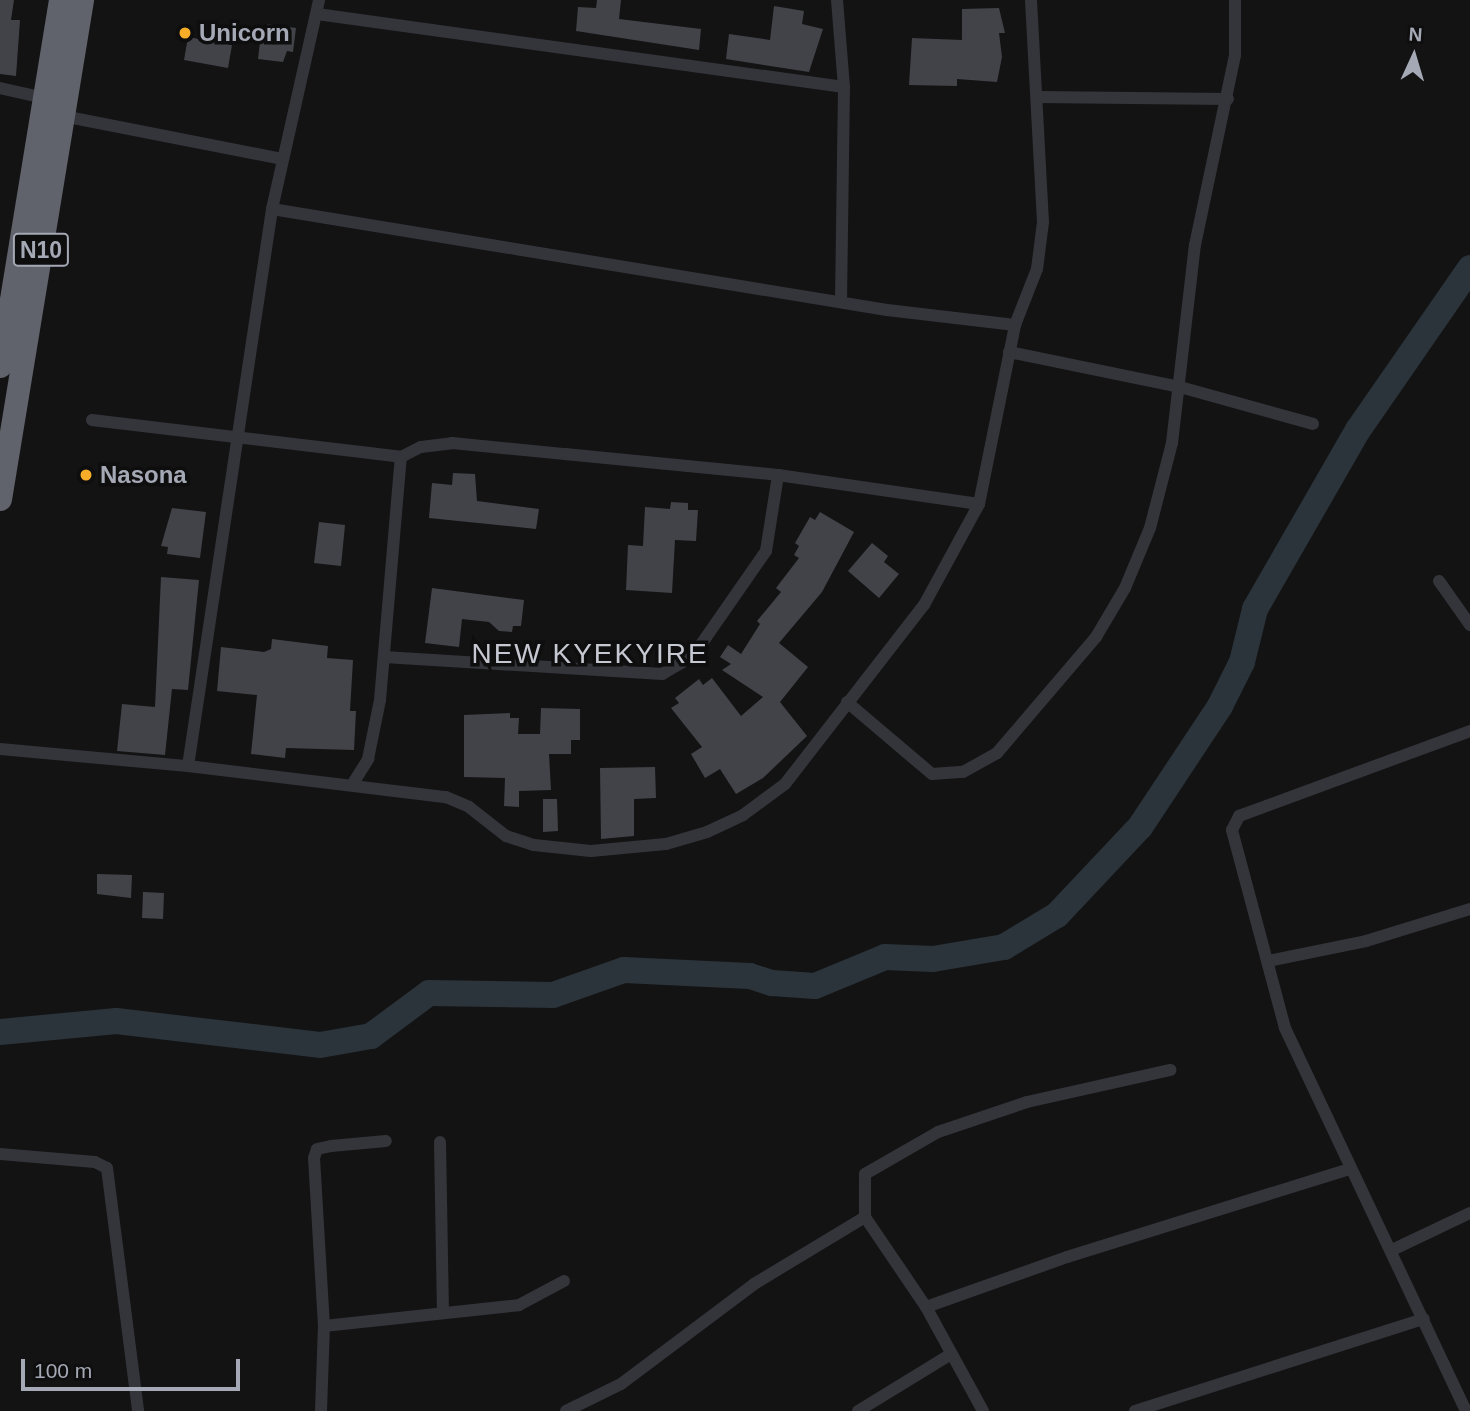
<!DOCTYPE html>
<html>
<head>
<meta charset="utf-8">
<style>
	body { margin:0 }
	#map { position:relative; width:1470px; height:1411px; overflow:hidden; background:#131314; font-family:Helvetica,sans-serif }
	div>[style] { position:absolute }
	[style*='--x'] { left:calc(var(--x)*1px); top:calc(var(--y)*1px); width:calc(var(--w)*1px); rotate:calc(var(--a)*1deg) }
	.river>* { height:26px; margin:-13px; padding:0 13px; transform-origin:13px; border-radius:13px; background:#2b343a }
	.building>* { inset:0; background:#424348 }
	.street>* { height:12px; margin:-6px; padding:0 6px; transform-origin:6px; border-radius:6px; background:#34353a }
	.highway>* { height:23px; margin:-11.5px; padding:0 11.5px; transform-origin:11.5px; border-radius:11.5px; background:#60636b }
	.dots>* { width:19px; height:19px; translate:-50% -50%; box-sizing:border-box; border:4px solid #0e0e0f; border-radius:50% }
	span { translate:-50% -50%; white-space:nowrap; text-align:center; line-height:1.15; -webkit-text-stroke:7px #0e0e0f; paint-order:stroke }
	.shield-label span { padding:2px 5px; background:#0e0e0f; border:2px solid; border-radius:5px; -webkit-text-stroke-width:0 }
	.shield-label { font-size:23px; color:#a4a9b5; font-weight:700 }
	.poi-label { font-size:24px; color:#a4a9b5; font-weight:700 }
	.left { translate:0 -50%; text-align:left }
	.quarter-label { font-size:28px; color:#c5c8d1; letter-spacing:2px }
	.north { position:absolute; left:1379px; top:21px; width:70px; height:70px; -webkit-text-stroke:5px #0e0e0f; paint-order:stroke; rotate:4deg; font-size:19px; font-weight:700; line-height:28px; text-align:center; color:#a4a9b5 }
	.north::after { content:''; display:block; margin:auto; width:24px; height:32px; background:#a4a9b5; clip-path:polygon(50% 0,100% 100%,50% 72%,0 100%) }
	.scale { position:absolute; left:21px; top:1359px; width:219px; height:32px; box-sizing:border-box; border:4px solid #a4a9b5; border-top:0; padding-left:9px; font-size:21px; line-height:24px; white-space:nowrap; color:#a4a9b5; -webkit-text-stroke:5px #0e0e0f; paint-order:stroke }
</style>
</head>
<body>
<div id="map">
	<div class="river">
		<i style="--x:0;--y:1032;--w:117;--a:-5.4"></i>
		<i style="--x:116;--y:1021;--w:205;--a:6.7"></i>
		<i style="--x:320;--y:1045;--w:52;--a:-10"></i>
		<i style="--x:371;--y:1036;--w:72;--a:-36.6"></i>
		<i style="--x:429;--y:993;--w:124;--a:0.9"></i>
		<i style="--x:553;--y:995;--w:75;--a:-19.4"></i>
		<i style="--x:624;--y:970;--w:126;--a:2.7"></i>
		<i style="--x:750;--y:976;--w:23;--a:18"></i>
		<i style="--x:772;--y:983;--w:43;--a:4"></i>
		<i style="--x:815;--y:986;--w:76;--a:-22.5"></i>
		<i style="--x:885;--y:957;--w:48;--a:2.4"></i>
		<i style="--x:933;--y:959;--w:72;--a:-9.6"></i>
		<i style="--x:1004;--y:947;--w:62;--a:-31.1"></i>
		<i style="--x:1057;--y:915;--w:121;--a:-46.7"></i>
		<i style="--x:1140;--y:827;--w:145;--a:-56.5"></i>
		<i style="--x:1220;--y:706;--w:49;--a:-63.4"></i>
		<i style="--x:1242;--y:662;--w:55;--a:-76.2"></i>
		<i style="--x:1255;--y:609;--w:207;--a:-60.1"></i>
		<i style="--x:1358;--y:430;--w:197;--a:-55.3"></i>
	</div>
	<div class="building">
		<i style="clip-path:polygon(0 0,14px 0,11px 20px,20px 20px,16px 76px,0 74px)"></i>
		<i style="clip-path:polygon(597px 0,621px 0,619px 19px,701px 29px,699px 50px,576px 31px,578px 7px,596px 8px)"></i>
		<i style="clip-path:polygon(774px 6px,804px 11px,802px 24px,823px 29px,809px 72px,726px 59px,729px 34px,770px 40px)"></i>
		<i style="clip-path:polygon(999px 8px,1005px 33px,999px 33px,1002px 57px,997px 82px,957px 79px,957px 86px,909px 85px,912px 38px,962px 40px,962px 9px)"></i>
		<i style="clip-path:polygon(267px 24px,296px 28px,293px 52px,287px 51px,283px 62px,258px 59px,261px 33px,266px 34px)"></i>
		<i style="clip-path:polygon(188px 37px,232px 45px,228px 68px,184px 60px)"></i>
		<i style="clip-path:polygon(453px 473px,475px 474px,477px 501px,539px 509px,536px 529px,429px 518px,432px 483px,452px 485px)"></i>
		<i style="clip-path:polygon(671px 502px,688px 503px,688px 510px,698px 510px,696px 541px,675px 540px,672px 593px,626px 590px,628px 545px,643px 546px,645px 507px,670px 509px)"></i>
		<i style="clip-path:polygon(172px 508px,206px 512px,200px 558px,167px 554px,168px 547px,161px 546px)"></i>
		<i style="clip-path:polygon(820px 512px,854px 532px,822px 592px,779px 643px,808px 667px,780px 702px,807px 736px,763px 778px,736px 794px,720px 769px,705px 778px,691px 754px,702px 747px,671px 708px,679px 703px,675px 698px,699px 679px,703px 685px,712px 678px,741px 716px,763px 697px,722px 670px,731px 664px,720px 657px,728px 645px,741px 654px,760px 624px,757px 621px,781px 592px,776px 588px,799px 558px,794px 555px,799px 546px,795px 543px,810px 517px,815px 520px)"></i>
		<i style="clip-path:polygon(319px 522px,345px 525px,341px 566px,314px 563px)"></i>
		<i style="clip-path:polygon(872px 543px,888px 556px,884px 562px,899px 574px,879px 598px,848px 571px)"></i>
		<i style="clip-path:polygon(161px 577px,199px 580px,188px 690px,172px 689px,165px 755px,117px 751px,122px 704px,155px 707px)"></i>
		<i style="clip-path:polygon(432px 588px,524px 600px,521px 626px,513px 626px,512px 632px,499px 631px,489px 622px,462px 619px,459px 647px,425px 643px)"></i>
		<i style="clip-path:polygon(272px 639px,328px 646px,327px 658px,353px 660px,350px 711px,356px 711px,354px 750px,286px 748px,285px 758px,251px 754px,257px 695px,217px 691px,221px 647px,264px 652px,271px 649px)"></i>
		<i style="clip-path:polygon(541px 708px,580px 709px,580px 740px,571px 740px,571px 754px,549px 754px,551px 790px,519px 791px,519px 807px,504px 806px,505px 778px,464px 777px,464px 715px,510px 713px,510px 718px,519px 718px,518px 734px,540px 734px)"></i>
		<i style="clip-path:polygon(655px 767px,656px 798px,634px 799px,634px 836px,601px 839px,600px 768px)"></i>
		<i style="clip-path:polygon(543px 799px,557px 799px,558px 831px,543px 832px)"></i>
		<i style="clip-path:polygon(97px 874px,132px 875px,131px 898px,97px 894px)"></i>
		<i style="clip-path:polygon(143px 892px,164px 893px,163px 919px,142px 918px)"></i>
	</div>
	<div class="street">
		<i style="--x:837;--y:0;--w:87;--a:85.4"></i>
		<i style="--x:844;--y:87;--w:213;--a:90.8"></i>
		<i style="--x:317;--y:14;--w:532;--a:7.89"></i>
		<i style="--x:0;--y:88;--w:45;--a:12.8"></i>
		<i style="--x:1038;--y:97;--w:190;--a:0.6"></i>
		<i style="--x:63;--y:116;--w:224;--a:11.1"></i>
		<i style="--x:272;--y:209;--w:623;--a:9.33"></i>
		<i style="--x:887;--y:310;--w:129;--a:6.7"></i>
		<i style="--x:1015;--y:325;--w:60;--a:-68.6"></i>
		<i style="--x:1037;--y:269;--w:47;--a:-82.7"></i>
		<i style="--x:1043;--y:222;--w:222;--a:-93.1"></i>
		<i style="--x:1009;--y:352;--w:175;--a:11.6"></i>
		<i style="--x:1180;--y:387;--w:138;--a:15.5"></i>
		<i style="--x:92;--y:420;--w:311;--a:6.8"></i>
		<i style="--x:401;--y:457;--w:22;--a:-27"></i>
		<i style="--x:421;--y:447;--w:31;--a:-7"></i>
		<i style="--x:452;--y:443;--w:114;--a:5.6"></i>
		<i style="--x:565;--y:454;--w:214;--a:5.6"></i>
		<i style="--x:778;--y:475;--w:203;--a:8.2"></i>
		<i style="--x:1439;--y:581;--w:54;--a:54.8"></i>
		<i style="--x:384;--y:657;--w:279;--a:3.5"></i>
		<i style="--x:662;--y:674;--w:36;--a:-30"></i>
		<i style="--x:693;--y:656;--w:128;--a:-55.2"></i>
		<i style="--x:766;--y:551;--w:77;--a:-81"></i>
		<i style="--x:847;--y:702;--w:111;--a:40.3"></i>
		<i style="--x:932;--y:774;--w:31;--a:-4"></i>
		<i style="--x:963;--y:772;--w:39;--a:-29"></i>
		<i style="--x:997;--y:753;--w:153;--a:-49.5"></i>
		<i style="--x:1096;--y:637;--w:57;--a:-59.4"></i>
		<i style="--x:1125;--y:588;--w:65;--a:-67.4"></i>
		<i style="--x:1150;--y:528;--w:88;--a:-75.5"></i>
		<i style="--x:1172;--y:443;--w:199;--a:-83.4"></i>
		<i style="--x:1195;--y:245;--w:194;--a:-78.1"></i>
		<i style="--x:1235;--y:55;--w:55;--a:-90"></i>
		<i style="--x:0;--y:749;--w:189;--a:5.2"></i>
		<i style="--x:188;--y:766;--w:260;--a:6.9"></i>
		<i style="--x:446;--y:797;--w:25;--a:23"></i>
		<i style="--x:469;--y:807;--w:47;--a:38.1"></i>
		<i style="--x:506;--y:836;--w:29;--a:18"></i>
		<i style="--x:534;--y:845;--w:57;--a:6"></i>
		<i style="--x:591;--y:851;--w:75;--a:-5.3"></i>
		<i style="--x:666;--y:844;--w:43;--a:-16.3"></i>
		<i style="--x:707;--y:832;--w:40;--a:-25"></i>
		<i style="--x:743;--y:815;--w:52;--a:-36.4"></i>
		<i style="--x:785;--y:784;--w:227;--a:-52.2"></i>
		<i style="--x:924;--y:605;--w:115;--a:-61.4"></i>
		<i style="--x:979;--y:504;--w:183;--a:-78.6"></i>
		<i style="--x:188;--y:766;--w:563;--a:-81.42"></i>
		<i style="--x:272;--y:209;--w:214;--a:-77.3"></i>
		<i style="--x:352;--y:785;--w:31;--a:-58"></i>
		<i style="--x:368;--y:759;--w:60;--a:-78.5"></i>
		<i style="--x:380;--y:700;--w:244;--a:-85.1"></i>
		<i style="--x:1268;--y:961;--w:100;--a:-11.5"></i>
		<i style="--x:1366;--y:941;--w:109;--a:-17.1"></i>
		<i style="--x:440;--y:1142;--w:168;--a:89"></i>
		<i style="--x:0;--y:1154;--w:95;--a:4.8"></i>
		<i style="--x:95;--y:1162;--w:13;--a:27"></i>
		<i style="--x:107;--y:1168;--w:245;--a:82.7"></i>
		<i style="--x:1392;--y:1250;--w:86;--a:-25.4"></i>
		<i style="--x:926;--y:1307;--w:150;--a:-19.5"></i>
		<i style="--x:1067;--y:1257;--w:296;--a:-17.3"></i>
		<i style="--x:324;--y:1326;--w:196;--a:-6.1"></i>
		<i style="--x:519;--y:1305;--w:51;--a:-28.1"></i>
		<i style="--x:321;--y:1411;--w:85;--a:-88"></i>
		<i style="--x:324;--y:1326;--w:168;--a:-93.4"></i>
		<i style="--x:314;--y:1158;--w:9;--a:-72"></i>
		<i style="--x:317;--y:1149;--w:14;--a:-12"></i>
		<i style="--x:331;--y:1146;--w:55;--a:-5.2"></i>
		<i style="--x:566;--y:1411;--w:61;--a:-26.1"></i>
		<i style="--x:621;--y:1384;--w:166;--a:-36.9"></i>
		<i style="--x:754;--y:1284;--w:130;--a:-31.1"></i>
		<i style="--x:858;--y:1411;--w:109;--a:-31.5"></i>
		<i style="--x:983;--y:1411;--w:119;--a:-118.7"></i>
		<i style="--x:926;--y:1307;--w:109;--a:-124.1"></i>
		<i style="--x:865;--y:1217;--w:43;--a:-90"></i>
		<i style="--x:865;--y:1174;--w:84;--a:-29.9"></i>
		<i style="--x:938;--y:1132;--w:94;--a:-18.6"></i>
		<i style="--x:1027;--y:1102;--w:147;--a:-12.6"></i>
		<i style="--x:1135;--y:1411;--w:303;--a:-17.7"></i>
		<i style="--x:1466;--y:1411;--w:424;--a:-115.3"></i>
		<i style="--x:1285;--y:1028;--w:205;--a:-105"></i>
		<i style="--x:1232;--y:830;--w:16;--a:-63"></i>
		<i style="--x:1239;--y:816;--w:246;--a:-20.2"></i>
	</div>
	<div class="highway">
		<i style="--x:0;--y:366;--w:371;--a:-80.7"></i>
		<i style="--x:0;--y:499;--w:506;--a:-80.67"></i>
	</div>
	<div class="dots">
		<i style="left:185px;top:33px;background:#f6ae29"></i>
		<i style="left:86px;top:475px;background:#f6ae29"></i>
	</div>
	<div class="shield-label">
		<span style="left:41px;top:250px">N10</span>
	</div>
	<div class="poi-label">
		<span class="left" style="left:199px;top:33px">Unicorn</span>
		<span class="left" style="left:100px;top:475px">Nasona</span>
	</div>
	<div class="quarter-label">
		<span style="left:590px;top:654px">NEW KYEKYIRE</span>
	</div>
	<div class="north">N</div>
	<div class="scale">100 m</div>
</div>
</body>
</html>
